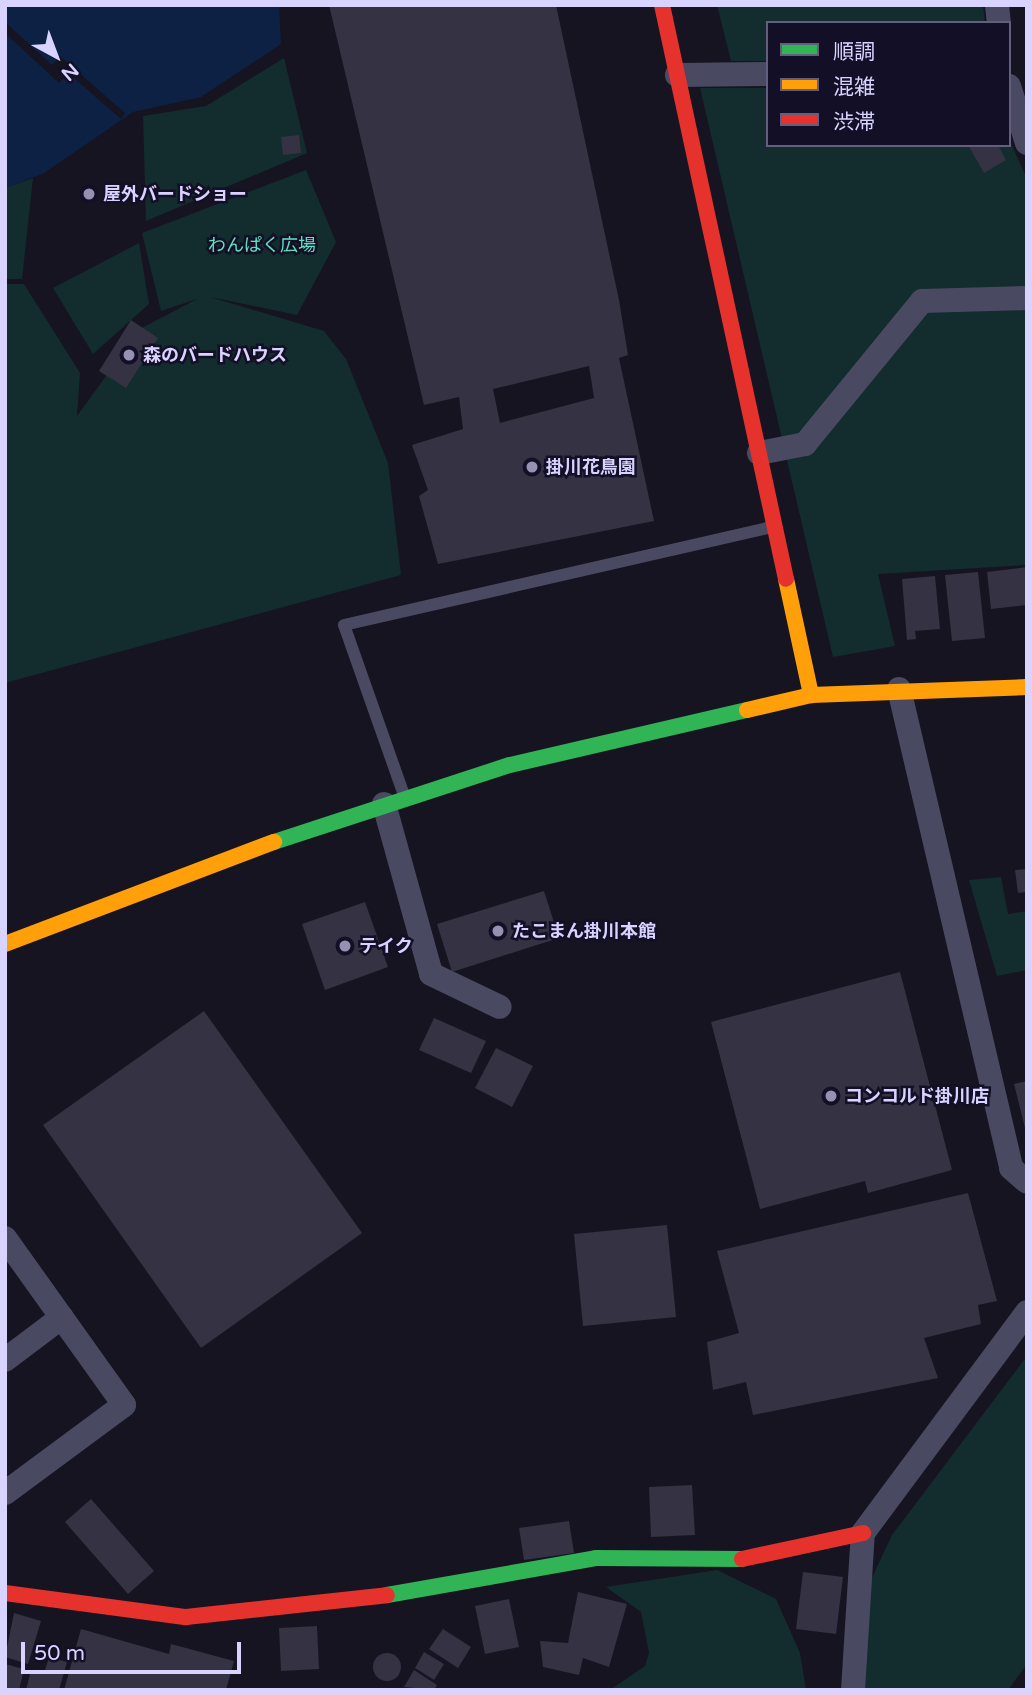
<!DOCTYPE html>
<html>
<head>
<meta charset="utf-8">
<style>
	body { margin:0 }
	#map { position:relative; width:1032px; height:1695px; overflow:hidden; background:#161421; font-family:"Varela Round","Noto Sans JP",sans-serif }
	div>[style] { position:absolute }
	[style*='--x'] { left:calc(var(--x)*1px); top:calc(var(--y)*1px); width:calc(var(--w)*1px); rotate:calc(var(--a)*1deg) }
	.green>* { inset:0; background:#132c2d }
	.water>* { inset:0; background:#0d2144 }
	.pier>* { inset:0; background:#161421 }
	.building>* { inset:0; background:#343243 }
	.round { border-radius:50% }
	.lane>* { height:12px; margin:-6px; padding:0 6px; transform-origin:6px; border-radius:6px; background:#4a4962 }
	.street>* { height:24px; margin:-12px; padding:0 12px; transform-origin:12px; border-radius:12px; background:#4a4962 }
	.fast>* { height:16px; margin:-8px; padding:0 8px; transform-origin:8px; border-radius:8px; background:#30b455 }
	.slow>* { height:16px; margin:-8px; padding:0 8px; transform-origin:8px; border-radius:8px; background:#ff9f0a }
	.jam>* { height:16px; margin:-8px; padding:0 8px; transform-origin:8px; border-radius:8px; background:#e5322d }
	.dots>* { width:19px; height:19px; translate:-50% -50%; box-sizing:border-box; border:4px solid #130f26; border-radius:50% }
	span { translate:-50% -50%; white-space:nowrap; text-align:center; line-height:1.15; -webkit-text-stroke:5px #130f26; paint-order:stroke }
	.poi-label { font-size:18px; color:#d9d4ff; font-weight:700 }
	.left { translate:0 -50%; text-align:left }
	.park-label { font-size:18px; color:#5fe0c0 }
	.frame { position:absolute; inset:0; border:7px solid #d9d4ff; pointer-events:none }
	.legend { position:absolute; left:766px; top:21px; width:245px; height:126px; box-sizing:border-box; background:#130f26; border:2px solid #625e7d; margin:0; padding:9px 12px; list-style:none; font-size:21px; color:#d9d4ff }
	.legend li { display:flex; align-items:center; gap:14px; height:35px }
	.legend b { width:35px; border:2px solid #625e7d }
	.north { position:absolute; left:21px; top:21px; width:70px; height:70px; -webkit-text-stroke:5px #130f26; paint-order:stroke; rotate:139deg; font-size:19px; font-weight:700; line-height:28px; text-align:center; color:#d9d4ff }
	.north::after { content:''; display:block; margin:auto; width:24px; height:32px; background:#d9d4ff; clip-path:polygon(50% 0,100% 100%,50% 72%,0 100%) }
	.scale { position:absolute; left:21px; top:1642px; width:220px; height:32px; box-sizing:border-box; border:4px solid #d9d4ff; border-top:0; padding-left:9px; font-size:21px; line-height:24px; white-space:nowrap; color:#d9d4ff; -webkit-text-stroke:5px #130f26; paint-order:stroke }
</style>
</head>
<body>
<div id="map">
	<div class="green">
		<i style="clip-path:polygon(717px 5px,983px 5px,985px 23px,768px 23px,768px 61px,731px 61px)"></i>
		<i style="clip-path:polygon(284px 58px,307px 153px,146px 221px,143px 116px,206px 106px)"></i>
		<i style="clip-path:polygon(700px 88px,768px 88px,768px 145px,1009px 145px,1009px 139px,1027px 179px,1027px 565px,878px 574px,895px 646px,833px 657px)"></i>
		<i style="clip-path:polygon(306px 170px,336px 242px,297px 315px,210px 297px,324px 331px,346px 359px,388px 463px,401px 575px,5px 683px,5px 284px,24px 284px,80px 373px,77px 416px,140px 329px,197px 299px,161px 311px,142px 233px)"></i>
		<i style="clip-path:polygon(33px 178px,22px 279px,5px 279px,5px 188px)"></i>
		<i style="clip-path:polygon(139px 243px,149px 304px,93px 354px,53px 288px)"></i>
		<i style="clip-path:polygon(1001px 877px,1008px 914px,1027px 911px,1027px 970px,997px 976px,969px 880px)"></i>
		<i style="clip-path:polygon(1027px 1356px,1027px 1664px,1008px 1690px,862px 1690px,869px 1584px,892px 1535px)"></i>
		<i style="clip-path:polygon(717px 1570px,776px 1599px,800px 1653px,806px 1690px,610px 1690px,645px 1666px,649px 1653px,641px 1612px,606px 1587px)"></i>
	</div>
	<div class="water">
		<i style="clip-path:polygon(5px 5px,279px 5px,281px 44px,201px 97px,133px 112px,44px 173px,5px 188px)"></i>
	</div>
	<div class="pier">
		<i style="clip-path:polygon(5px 22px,52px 65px,60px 56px,125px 113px,121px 119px,68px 73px,59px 83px,5px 33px)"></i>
	</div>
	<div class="building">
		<i style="clip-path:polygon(evenodd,329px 5px,556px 5px,619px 300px,628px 355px,619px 358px,654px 521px,438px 564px,419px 496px,428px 490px,412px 445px,463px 429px,459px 397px,424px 405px,329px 5px,589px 366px,594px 398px,500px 423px,493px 389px,589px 366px)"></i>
		<i style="clip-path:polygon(299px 135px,301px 153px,283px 155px,281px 137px)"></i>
		<i style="clip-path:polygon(968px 145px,998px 145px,1006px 160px,984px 173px)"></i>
		<i style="clip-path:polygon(131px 320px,158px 338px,126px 388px,99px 371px)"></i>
		<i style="clip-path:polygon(1027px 567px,1027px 605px,991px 609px,987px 572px)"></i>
		<i style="clip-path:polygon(978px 572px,985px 638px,952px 641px,945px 575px)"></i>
		<i style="clip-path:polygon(935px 576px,940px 629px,915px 631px,916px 639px,907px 640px,902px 579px)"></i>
		<i style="clip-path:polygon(1027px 869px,1027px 892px,1018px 893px,1015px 870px)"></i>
		<i style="clip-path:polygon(544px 891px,559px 938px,452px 972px,437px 924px)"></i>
		<i style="clip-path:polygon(365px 902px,388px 967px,325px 990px,302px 924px)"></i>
		<i style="clip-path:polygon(900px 972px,952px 1170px,868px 1193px,865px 1181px,760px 1209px,711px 1022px)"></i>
		<i style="clip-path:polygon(204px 1011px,362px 1233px,201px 1348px,43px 1125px)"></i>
		<i style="clip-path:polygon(434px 1018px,486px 1041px,471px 1073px,419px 1050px)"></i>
		<i style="clip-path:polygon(496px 1048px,533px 1066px,512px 1107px,475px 1088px)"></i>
		<i style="clip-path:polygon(1027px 1081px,1027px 1132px,1026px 1132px,1014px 1084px)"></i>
		<i style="clip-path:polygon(968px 1193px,997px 1301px,978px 1305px,981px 1324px,924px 1338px,938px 1378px,753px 1415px,746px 1382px,713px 1390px,707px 1342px,739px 1333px,717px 1251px)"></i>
		<i style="clip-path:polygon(667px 1225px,676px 1317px,583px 1326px,574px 1234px)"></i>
		<i style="clip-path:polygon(692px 1485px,695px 1535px,651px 1537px,649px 1487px)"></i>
		<i style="clip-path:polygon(91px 1499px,154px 1571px,128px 1594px,65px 1522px)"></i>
		<i style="clip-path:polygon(569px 1521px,574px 1553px,524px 1560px,519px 1528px)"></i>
		<i style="clip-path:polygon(803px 1572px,843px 1577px,836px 1634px,796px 1629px)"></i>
		<i style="clip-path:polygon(578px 1592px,627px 1604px,609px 1667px,583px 1658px,579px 1675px,543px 1667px,540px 1641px,568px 1643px)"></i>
		<i style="clip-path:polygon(509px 1599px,519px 1647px,485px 1654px,475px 1606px)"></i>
		<i style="clip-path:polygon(14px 1613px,41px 1621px,28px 1664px,5px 1657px)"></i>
		<i style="clip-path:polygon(317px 1626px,319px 1669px,281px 1671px,279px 1628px)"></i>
		<i style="clip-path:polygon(81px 1629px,169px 1654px,171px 1644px,234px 1661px,226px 1690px,64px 1690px)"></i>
		<i style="clip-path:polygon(443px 1629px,471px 1647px,458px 1668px,429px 1649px)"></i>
		<i style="clip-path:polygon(424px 1652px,444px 1664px,434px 1680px,415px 1668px)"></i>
		<i class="round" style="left:373px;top:1653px;width:28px;height:28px"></i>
		<i style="clip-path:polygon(49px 1657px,67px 1662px,59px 1690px,26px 1690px,31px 1670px,44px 1674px)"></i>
		<i style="clip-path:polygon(5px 1664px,24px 1669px,19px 1690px,5px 1690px)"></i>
		<i style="clip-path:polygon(414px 1670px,437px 1685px,434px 1690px,404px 1687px)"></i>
	</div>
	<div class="lane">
		<i style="--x:405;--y:798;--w:183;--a:-109.4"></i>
		<i style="--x:344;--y:625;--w:442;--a:-12.9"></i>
	</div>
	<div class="street">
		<i style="--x:997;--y:5;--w:18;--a:84"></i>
		<i style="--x:677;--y:75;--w:91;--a:-0.6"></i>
		<i style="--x:1009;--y:86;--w:60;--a:72.5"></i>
		<i style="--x:759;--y:453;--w:47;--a:-11.1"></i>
		<i style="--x:805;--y:444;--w:185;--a:-50.7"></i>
		<i style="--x:922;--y:301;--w:105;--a:-1.6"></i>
		<i style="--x:899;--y:689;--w:492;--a:76.8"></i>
		<i style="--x:1011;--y:1168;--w:21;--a:41"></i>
		<i style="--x:384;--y:804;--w:176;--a:74.5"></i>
		<i style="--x:431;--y:974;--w:76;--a:25.6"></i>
		<i style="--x:5;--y:1238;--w:205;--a:54.5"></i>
		<i style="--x:124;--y:1405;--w:148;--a:143.5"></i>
		<i style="--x:5;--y:1360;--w:71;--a:-37"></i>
		<i style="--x:853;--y:1690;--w:157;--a:-86.4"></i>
		<i style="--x:863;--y:1533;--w:275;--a:-53.4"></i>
	</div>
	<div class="fast">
		<i style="--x:274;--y:842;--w:248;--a:-18.1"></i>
		<i style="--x:510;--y:765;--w:243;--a:-13.1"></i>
		<i style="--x:387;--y:1595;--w:212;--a:-10"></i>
		<i style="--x:596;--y:1558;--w:146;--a:0.4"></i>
	</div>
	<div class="slow">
		<i style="--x:786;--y:579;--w:119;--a:77.8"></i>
		<i style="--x:747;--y:710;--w:66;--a:-13.2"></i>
		<i style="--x:811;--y:695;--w:216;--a:-2.1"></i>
		<i style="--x:5;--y:944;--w:288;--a:-20.8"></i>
	</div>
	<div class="jam">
		<i style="--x:662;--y:5;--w:587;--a:77.81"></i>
		<i style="--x:742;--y:1559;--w:124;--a:-12.1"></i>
		<i style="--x:5;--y:1593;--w:183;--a:7.6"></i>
		<i style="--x:186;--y:1617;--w:202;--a:-6.2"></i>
	</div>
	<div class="dots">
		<i style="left:89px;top:194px;background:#9591b1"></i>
		<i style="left:129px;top:355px;background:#9591b1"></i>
		<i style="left:532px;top:467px;background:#9591b1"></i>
		<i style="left:498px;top:931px;background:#9591b1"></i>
		<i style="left:345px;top:946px;background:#9591b1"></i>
		<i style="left:831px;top:1096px;background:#9591b1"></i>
	</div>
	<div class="poi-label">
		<span class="left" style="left:103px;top:194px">屋外バードショー</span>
		<span class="left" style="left:143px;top:355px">森のバードハウス</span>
		<span class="left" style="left:546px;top:467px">掛川花鳥園</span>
		<span class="left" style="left:512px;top:931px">たこまん掛川本館</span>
		<span class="left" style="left:359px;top:946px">テイク</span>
		<span class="left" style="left:845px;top:1096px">コンコルド掛川店</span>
	</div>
	<div class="park-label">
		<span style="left:262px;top:245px">わんぱく広場</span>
	</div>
	<div class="frame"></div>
	<ul class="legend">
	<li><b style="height:9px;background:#30b455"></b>順調</li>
	<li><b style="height:9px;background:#ff9f0a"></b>混雑</li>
	<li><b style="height:9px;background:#e5322d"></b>渋滞</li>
	</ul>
	<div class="north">N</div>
	<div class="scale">50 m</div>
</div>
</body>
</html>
